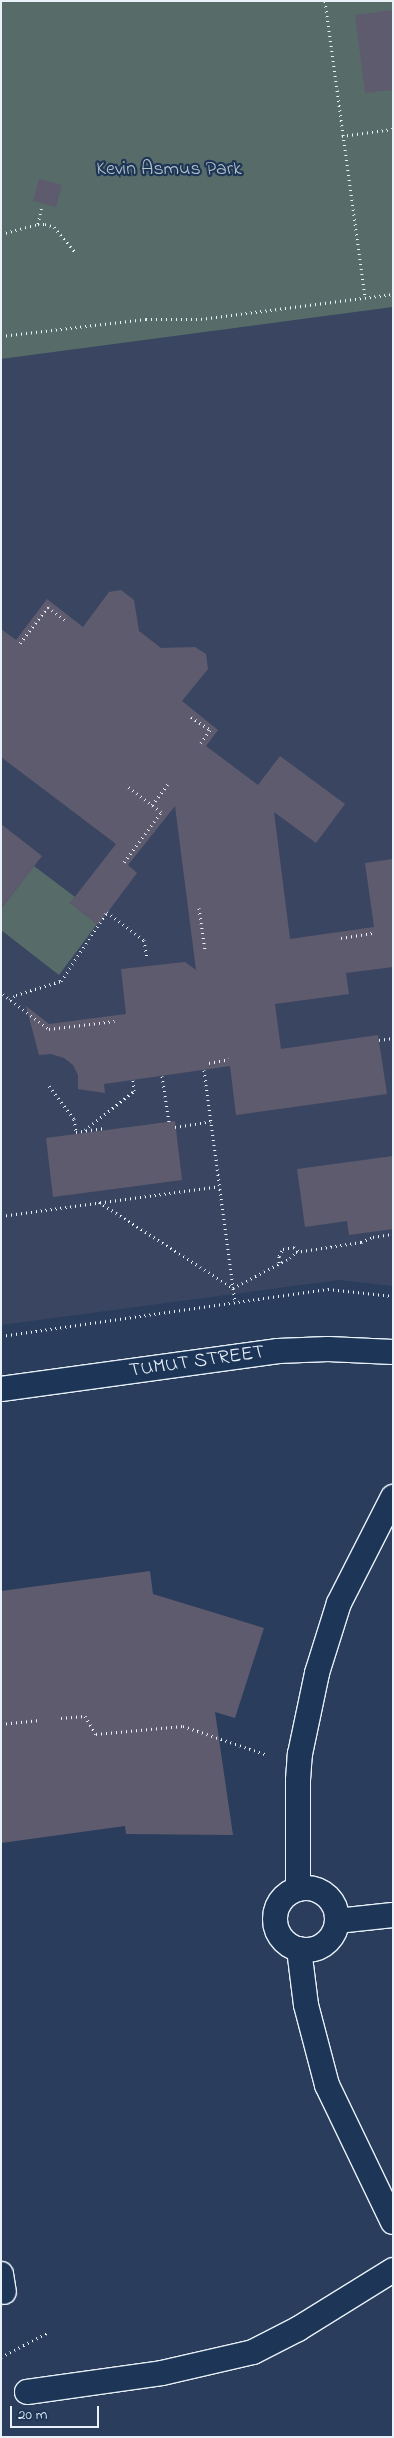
<!DOCTYPE html>
<html>
<head>
<meta charset="utf-8">
<style>
	body { margin:0 }
	#map { position:relative; width:394px; height:2438px; overflow:hidden; background:#2a3d5c; font-family:"Indie Flower",sans-serif }
	div>[style] { position:absolute }
	[style*='--x'] { left:calc(var(--x)*1px); top:calc(var(--y)*1px); width:calc(var(--w)*1px); rotate:calc(var(--a)*1deg) }
	.built>* { inset:0; background:#3a4661 }
	.green>* { inset:0; background:#576c68 }
	.building>* { inset:0; background:#5f5b6e }
	.path>* { height:3px; margin-top:-1.5px; transform-origin:0; background:repeating-linear-gradient(90deg,#e8f1f8 0 1px,transparent 0 5px) }
	.roads { filter:drop-shadow(1px 0 #e8f1f8) drop-shadow(-1px 0 #e8f1f8) drop-shadow(0 1px #e8f1f8) drop-shadow(0 -1px #e8f1f8) }
	.minor>* { height:24px; margin:-12px; padding:0 12px; transform-origin:12px; border-radius:12px; background:#1d3557 }
	.minor>.ring { margin:-12px; padding:0; box-sizing:content-box; background:none; border:24px solid #1d3557; border-radius:50% }
	span { translate:-50% -50%; white-space:nowrap; text-align:center; line-height:1.15; -webkit-text-stroke:4.5px #1d3557; paint-order:stroke }
	.park-label { font-size:20px; color:#b5c2c6 }
	.street-label { font-size:20px; color:#e8f1f8 }
	.frame { position:absolute; inset:0; border:2px solid #e8f1f8; pointer-events:none }
	.scale { position:absolute; left:10px; top:2406px; width:89px; height:22px; box-sizing:border-box; border:2px solid #e8f1f8; border-top:0; padding-left:6px; font-size:15px; line-height:18px; white-space:nowrap; color:#e8f1f8; -webkit-text-stroke:4px #1d3557; paint-order:stroke }
</style>
</head>
<body>
<div id="map">
	<div class="built">
		<i style="clip-path:polygon(393px 307px,393px 1286px,339px 1280px,1px 1325px,1px 359px)"></i>
	</div>
	<div class="green">
		<i style="clip-path:polygon(1px 1px,393px 1px,393px 307px,1px 359px)"></i>
		<i style="clip-path:polygon(34px 866px,75px 897px,70px 903px,97px 924px,59px 975px,1px 930px,1px 909px)"></i>
	</div>
	<div class="building">
		<i style="clip-path:polygon(393px 10px,393px 90px,365px 93px,355px 15px)"></i>
		<i style="clip-path:polygon(39px 179px,62px 185px,56px 207px,33px 201px)"></i>
		<i style="clip-path:polygon(121px 590px,134px 600px,139px 631px,161px 648px,195px 647px,206px 654px,208px 669px,182px 701px,218px 730px,206px 746px,258px 785px,280px 756px,345px 804px,316px 843px,274px 812px,290px 939px,374px 927px,365px 863px,393px 859px,393px 967px,346px 973px,349px 994px,275px 1004px,281px 1049px,378px 1035px,387px 1094px,236px 1115px,230px 1066px,104px 1084px,105px 1093px,78px 1089px,78px 1075px,73px 1065px,64px 1058px,51px 1054px,39px 1055px,26px 1006px,49px 1024px,126px 1014px,121px 969px,185px 962px,196px 970px,175px 806px,128px 865px,137px 873px,98px 925px,70px 903px,116px 844px,1px 757px,1px 629px,16px 640px,47px 599px,83px 627px,109px 592px)"></i>
		<i style="clip-path:polygon(1px 824px,42px 856px,1px 909px)"></i>
		<i style="clip-path:polygon(175px 1121px,182px 1180px,53px 1197px,46px 1138px)"></i>
		<i style="clip-path:polygon(393px 1156px,393px 1229px,349px 1235px,347px 1221px,305px 1227px,297px 1169px)"></i>
		<i style="clip-path:polygon(150px 1571px,153px 1594px,264px 1628px,235px 1718px,215px 1712px,233px 1835px,126px 1834px,125px 1826px,1px 1843px,1px 1591px)"></i>
	</div>
	<div class="path">
		<i style="--x:325;--y:1;--w:299;--a:82.3"></i>
		<i style="--x:342;--y:136;--w:51;--a:-7.8"></i>
		<i style="--x:38;--y:224;--w:19;--a:-78"></i>
		<i style="--x:1;--y:234;--w:38;--a:-15"></i>
		<i style="--x:38;--y:224;--w:7;--a:0"></i>
		<i style="--x:45;--y:224;--w:9;--a:18"></i>
		<i style="--x:54;--y:227;--w:33;--a:50"></i>
		<i style="--x:1;--y:336;--w:146;--a:-6.7"></i>
		<i style="--x:146;--y:319;--w:55;--a:0"></i>
		<i style="--x:201;--y:319;--w:194;--a:-7.4"></i>
		<i style="--x:20;--y:643;--w:46;--a:-52.1"></i>
		<i style="--x:48;--y:607;--w:21;--a:37"></i>
		<i style="--x:191;--y:717;--w:23;--a:34"></i>
		<i style="--x:210;--y:730;--w:16;--a:125"></i>
		<i style="--x:152;--y:805;--w:26;--a:-53"></i>
		<i style="--x:124;--y:862;--w:62;--a:-53.5"></i>
		<i style="--x:161;--y:812;--w:41;--a:-142.9"></i>
		<i style="--x:199;--y:908;--w:42;--a:81.9"></i>
		<i style="--x:341;--y:938;--w:33;--a:-9"></i>
		<i style="--x:3;--y:994;--w:58;--a:37.3"></i>
		<i style="--x:49;--y:1029;--w:66;--a:-6.9"></i>
		<i style="--x:10;--y:1000;--w:8;--a:-40"></i>
		<i style="--x:16;--y:995;--w:47;--a:-17.3"></i>
		<i style="--x:61;--y:981;--w:83;--a:-56.3"></i>
		<i style="--x:107;--y:912;--w:46;--a:37.1"></i>
		<i style="--x:144;--y:940;--w:18;--a:81"></i>
		<i style="--x:379;--y:1040;--w:14;--a:-8"></i>
		<i style="--x:209;--y:1063;--w:20;--a:-11"></i>
		<i style="--x:204;--y:1070;--w:234;--a:82.4"></i>
		<i style="--x:162;--y:1076;--w:47;--a:81.3"></i>
		<i style="--x:49;--y:1086;--w:41;--a:52.9"></i>
		<i style="--x:74;--y:1119;--w:13;--a:81"></i>
		<i style="--x:76;--y:1132;--w:29;--a:-8"></i>
		<i style="--x:175;--y:1127;--w:36;--a:-9"></i>
		<i style="--x:85;--y:1130;--w:63;--a:-38.5"></i>
		<i style="--x:134;--y:1091;--w:11;--a:-95"></i>
		<i style="--x:99;--y:1202;--w:159;--a:32.7"></i>
		<i style="--x:233;--y:1288;--w:64;--a:-27.8"></i>
		<i style="--x:290;--y:1258;--w:8;--a:-45"></i>
		<i style="--x:296;--y:1252;--w:66;--a:-8.7"></i>
		<i style="--x:361;--y:1242;--w:13;--a:-23"></i>
		<i style="--x:373;--y:1237;--w:20;--a:-9"></i>
		<i style="--x:1;--y:1216;--w:220;--a:-7.8"></i>
		<i style="--x:279;--y:1263;--w:7;--a:-90"></i>
		<i style="--x:279;--y:1256;--w:8;--a:-60"></i>
		<i style="--x:283;--y:1249;--w:11;--a:-10"></i>
		<i style="--x:294;--y:1247;--w:6;--a:39"></i>
		<i style="--x:1;--y:1336;--w:330;--a:-8.2"></i>
		<i style="--x:328;--y:1289;--w:65;--a:6.1"></i>
		<i style="--x:61;--y:1718;--w:24;--a:-5"></i>
		<i style="--x:85;--y:1716;--w:21;--a:59"></i>
		<i style="--x:96;--y:1734;--w:87;--a:-5.3"></i>
		<i style="--x:183;--y:1726;--w:87;--a:18.9"></i>
		<i style="--x:1;--y:1724;--w:39;--a:-6"></i>
		<i style="--x:1;--y:2357;--w:52;--a:-27.6"></i>
	</div>
	<div class="roads">
		<div class="minor">
			<i style="--x:1;--y:1389;--w:280;--a:-7.8"></i>
			<i style="--x:278;--y:1351;--w:50;--a:-2.3"></i>
			<i style="--x:328;--y:1349;--w:65;--a:2.6"></i>
			<i class="ring" style="left:275px;top:1888px;width:38px;height:38px"></i>
			<i style="--x:298;--y:1889;--w:109;--a:-90"></i>
			<i style="--x:298;--y:1780;--w:26;--a:-86"></i>
			<i style="--x:300;--y:1754;--w:83;--a:-78.1"></i>
			<i style="--x:317;--y:1673;--w:73;--a:-72.6"></i>
			<i style="--x:339;--y:1603;--w:119;--a:-63"></i>
			<i style="--x:337;--y:1921;--w:56;--a:-6.1"></i>
			<i style="--x:299;--y:1949;--w:56;--a:82.9"></i>
			<i style="--x:306;--y:2005;--w:83;--a:75.3"></i>
			<i style="--x:327;--y:2085;--w:152;--a:64.3"></i>
			<i style="--x:1;--y:2274;--w:18;--a:81"></i>
			<i style="--x:27;--y:2392;--w:136;--a:-8"></i>
			<i style="--x:162;--y:2373;--w:93;--a:-13"></i>
			<i style="--x:253;--y:2352;--w:51;--a:-27.1"></i>
			<i style="--x:298;--y:2329;--w:112;--a:-31.8"></i>
		</div>
	</div>
	<div class="park-label">
		<span style="left:169px;top:169px">Kevin Asmus Park</span>
	</div>
	<div class="street-label">
		<span style="left:197px;top:1362px;rotate:-8deg">TUMUT STREET</span>
	</div>
	<div class="frame"></div>
	<div class="scale">20 m</div>
</div>
</body>
</html>
